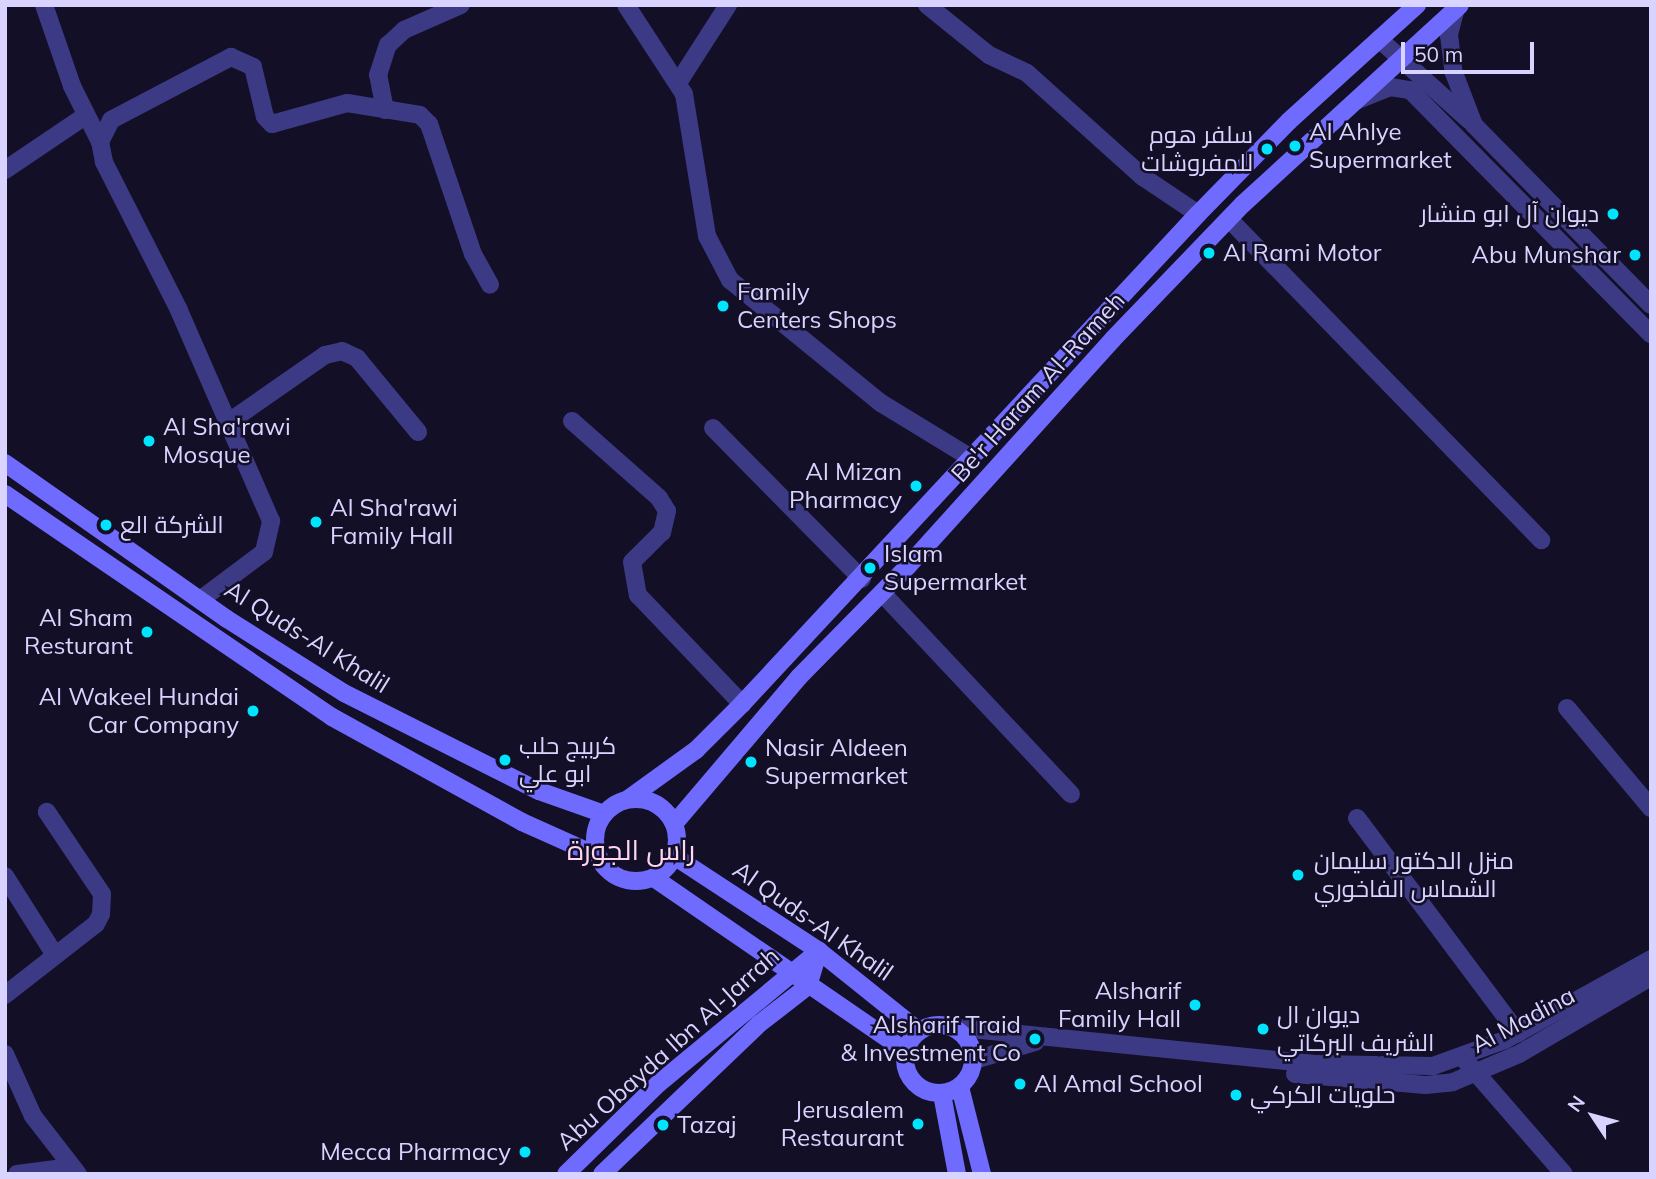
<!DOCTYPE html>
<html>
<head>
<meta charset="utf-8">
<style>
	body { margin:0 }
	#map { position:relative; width:1656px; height:1179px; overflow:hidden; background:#130f26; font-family:Mulish,Cairo,sans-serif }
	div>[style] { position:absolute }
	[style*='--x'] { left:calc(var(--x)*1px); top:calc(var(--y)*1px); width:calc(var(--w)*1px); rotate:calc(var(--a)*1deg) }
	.minor>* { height:18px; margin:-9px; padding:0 9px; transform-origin:9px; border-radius:9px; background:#3d3a85 }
	.tertiary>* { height:18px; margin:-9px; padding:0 9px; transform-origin:9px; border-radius:9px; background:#3d3a85 }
	.secondary>* { height:18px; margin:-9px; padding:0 9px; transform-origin:9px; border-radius:9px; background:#6f6bff }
	.secondary>.ring { margin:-9px; padding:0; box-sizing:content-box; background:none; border:18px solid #6f6bff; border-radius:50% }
	.dots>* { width:19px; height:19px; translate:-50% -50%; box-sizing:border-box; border:4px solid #130f26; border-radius:50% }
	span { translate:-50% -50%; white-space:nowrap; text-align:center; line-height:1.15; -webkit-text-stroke:5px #130f26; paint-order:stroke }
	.poi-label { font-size:24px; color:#d9d4ff }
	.left { translate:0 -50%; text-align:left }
	.right { translate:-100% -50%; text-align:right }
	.street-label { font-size:24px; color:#d9d4ff }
	.quarter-label { font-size:28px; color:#ffd6f0 }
	.frame { position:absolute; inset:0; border:7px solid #d9d4ff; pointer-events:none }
	.north { position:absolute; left:1558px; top:1081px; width:70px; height:70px; -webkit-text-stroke:5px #130f26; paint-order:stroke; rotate:306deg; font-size:19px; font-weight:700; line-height:28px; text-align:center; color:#d9d4ff }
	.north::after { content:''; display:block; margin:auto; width:24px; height:32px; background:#d9d4ff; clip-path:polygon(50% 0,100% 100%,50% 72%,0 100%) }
	.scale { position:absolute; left:1401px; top:42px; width:133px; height:32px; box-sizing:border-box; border:4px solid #d9d4ff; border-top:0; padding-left:9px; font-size:21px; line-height:24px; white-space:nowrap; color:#d9d4ff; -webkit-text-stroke:5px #130f26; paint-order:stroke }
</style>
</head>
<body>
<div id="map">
	<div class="minor">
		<i style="--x:44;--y:5;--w:86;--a:70.9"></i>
		<i style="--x:72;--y:86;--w:63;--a:63.4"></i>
		<i style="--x:626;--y:5;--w:106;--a:56.9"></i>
		<i style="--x:684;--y:94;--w:144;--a:80.8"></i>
		<i style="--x:707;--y:236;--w:50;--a:62.4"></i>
		<i style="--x:730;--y:280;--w:195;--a:39.2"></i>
		<i style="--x:881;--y:403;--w:105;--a:31.4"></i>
		<i style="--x:927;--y:5;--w:80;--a:38.9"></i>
		<i style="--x:989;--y:55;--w:42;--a:25.3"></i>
		<i style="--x:1027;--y:73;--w:156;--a:41.9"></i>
		<i style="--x:1143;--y:177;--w:66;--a:33.9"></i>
		<i style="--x:678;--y:83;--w:93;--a:-57.3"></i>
		<i style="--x:385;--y:110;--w:36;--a:-101"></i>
		<i style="--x:378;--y:75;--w:32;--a:-72"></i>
		<i style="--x:388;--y:45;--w:22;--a:-43"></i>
		<i style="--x:404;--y:30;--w:62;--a:-23.7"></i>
		<i style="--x:5;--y:170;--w:97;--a:-34"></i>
		<i style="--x:1229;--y:219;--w:448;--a:45.8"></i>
		<i style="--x:572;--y:421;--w:116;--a:41.5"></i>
		<i style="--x:659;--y:498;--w:15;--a:58"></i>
		<i style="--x:667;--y:511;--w:22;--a:103"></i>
		<i style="--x:662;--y:532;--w:42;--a:135"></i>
		<i style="--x:632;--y:562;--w:34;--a:80"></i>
		<i style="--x:638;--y:595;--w:151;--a:46.3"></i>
		<i style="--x:229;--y:422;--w:117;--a:-34.9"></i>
		<i style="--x:325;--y:355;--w:17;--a:-13"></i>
		<i style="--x:342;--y:351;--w:17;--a:25"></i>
		<i style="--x:357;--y:358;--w:96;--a:50.5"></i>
		<i style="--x:713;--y:428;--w:212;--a:45.4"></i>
		<i style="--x:882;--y:593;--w:276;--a:46.8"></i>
		<i style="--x:200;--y:600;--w:80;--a:-36.9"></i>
		<i style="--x:264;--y:552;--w:32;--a:-77"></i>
		<i style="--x:271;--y:521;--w:230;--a:-113.6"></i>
		<i style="--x:179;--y:310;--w:166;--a:-116.9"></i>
		<i style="--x:104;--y:162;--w:20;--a:-101"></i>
		<i style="--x:100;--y:142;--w:25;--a:-63"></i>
		<i style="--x:111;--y:120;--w:136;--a:-27.7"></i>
		<i style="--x:231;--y:57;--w:24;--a:24"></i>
		<i style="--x:253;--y:67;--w:51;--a:76.5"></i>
		<i style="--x:265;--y:117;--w:10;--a:45"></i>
		<i style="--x:272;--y:124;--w:78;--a:-15.6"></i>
		<i style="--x:347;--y:103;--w:74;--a:9.3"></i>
		<i style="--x:420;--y:115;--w:13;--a:45"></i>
		<i style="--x:429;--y:124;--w:137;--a:71.3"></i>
		<i style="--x:473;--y:254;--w:35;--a:61"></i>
		<i style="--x:1567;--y:708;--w:131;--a:50"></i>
		<i style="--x:1357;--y:818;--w:269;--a:53.2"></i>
		<i style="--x:5;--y:876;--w:93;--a:57.7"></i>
		<i style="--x:5;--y:995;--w:115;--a:-38"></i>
		<i style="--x:96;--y:924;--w:11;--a:-63"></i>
		<i style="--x:101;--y:914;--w:20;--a:-87"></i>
		<i style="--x:102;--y:894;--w:99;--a:-123.9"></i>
		<i style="--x:5;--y:1054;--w:68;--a:65.7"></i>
		<i style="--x:33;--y:1116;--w:73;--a:52.2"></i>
		<i style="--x:1464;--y:1059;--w:152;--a:49"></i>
		<i style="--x:17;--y:1174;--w:55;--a:-7.3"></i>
	</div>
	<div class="tertiary">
		<i style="--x:1456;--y:8;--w:28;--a:105"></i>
		<i style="--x:1449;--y:35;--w:38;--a:83"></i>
		<i style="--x:1454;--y:73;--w:56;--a:69"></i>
		<i style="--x:1474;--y:125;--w:252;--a:45.5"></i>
		<i style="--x:1379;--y:39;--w:121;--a:42"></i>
		<i style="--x:1358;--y:100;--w:35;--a:-22"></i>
		<i style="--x:1390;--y:87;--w:20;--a:9"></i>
		<i style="--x:1410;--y:90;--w:343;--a:45.4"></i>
		<i style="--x:951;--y:1027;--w:368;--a:5.8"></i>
		<i style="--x:1317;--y:1064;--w:116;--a:1"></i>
		<i style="--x:1433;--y:1066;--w:77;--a:-19.9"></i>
		<i style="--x:1505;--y:1040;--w:167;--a:-29"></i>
		<i style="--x:974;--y:1060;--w:64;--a:-16.4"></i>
		<i style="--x:1295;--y:1074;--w:131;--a:4.8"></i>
		<i style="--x:1426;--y:1085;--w:27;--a:-6"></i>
		<i style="--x:1453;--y:1082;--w:72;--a:-23"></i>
		<i style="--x:1519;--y:1054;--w:153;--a:-30.3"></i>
	</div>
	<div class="secondary">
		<i style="--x:5;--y:463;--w:271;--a:35.1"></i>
		<i style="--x:227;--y:619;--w:138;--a:32.3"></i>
		<i style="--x:344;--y:693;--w:218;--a:26.7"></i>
		<i style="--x:539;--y:791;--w:69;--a:19.5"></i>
		<i style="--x:5;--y:494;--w:396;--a:34.3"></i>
		<i style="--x:332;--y:717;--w:217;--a:28.9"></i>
		<i style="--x:522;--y:822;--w:83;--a:24.1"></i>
		<i class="ring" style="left:595px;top:799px;width:64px;height:64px"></i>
		<i style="--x:628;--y:799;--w:84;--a:-35.8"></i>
		<i style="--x:696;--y:750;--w:65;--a:-45"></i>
		<i style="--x:742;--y:704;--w:669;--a:-47.06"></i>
		<i style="--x:1198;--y:214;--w:130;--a:-45.6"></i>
		<i style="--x:1289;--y:121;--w:173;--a:-42.2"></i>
		<i style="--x:674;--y:824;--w:193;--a:-49.6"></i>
		<i style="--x:799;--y:677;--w:156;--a:-45.5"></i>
		<i style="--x:908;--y:566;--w:306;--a:-47.9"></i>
		<i style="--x:1113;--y:339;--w:187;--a:-46.1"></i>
		<i style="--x:1243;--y:204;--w:294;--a:-42.5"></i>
		<i style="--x:674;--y:856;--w:173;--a:33.2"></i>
		<i style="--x:819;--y:951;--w:128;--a:38.7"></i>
		<i style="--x:654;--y:878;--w:306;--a:34.5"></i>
		<i class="ring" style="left:905px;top:1025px;width:50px;height:50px"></i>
		<i style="--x:960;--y:1087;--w:90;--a:75.8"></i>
		<i style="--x:942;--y:1094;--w:81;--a:79.4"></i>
		<i style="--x:566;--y:1174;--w:129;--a:-44.4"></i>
		<i style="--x:658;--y:1084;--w:209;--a:-39.6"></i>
		<i style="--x:602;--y:1174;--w:217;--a:-43.7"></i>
		<i style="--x:759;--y:1024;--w:62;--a:-37.8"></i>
		<i style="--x:808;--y:986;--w:37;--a:-73"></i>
	</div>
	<div class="dots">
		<i style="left:1295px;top:146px;background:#00e5ff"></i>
		<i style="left:1267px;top:149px;background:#00e5ff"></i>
		<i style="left:1613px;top:214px;background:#00e5ff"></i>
		<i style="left:1209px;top:253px;background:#00e5ff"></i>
		<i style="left:1635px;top:255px;background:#00e5ff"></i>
		<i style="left:723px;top:306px;background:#00e5ff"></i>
		<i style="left:149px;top:441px;background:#00e5ff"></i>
		<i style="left:916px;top:486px;background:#00e5ff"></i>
		<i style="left:316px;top:522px;background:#00e5ff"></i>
		<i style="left:106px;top:525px;background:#00e5ff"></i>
		<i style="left:870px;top:568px;background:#00e5ff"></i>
		<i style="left:147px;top:632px;background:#00e5ff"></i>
		<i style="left:253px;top:711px;background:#00e5ff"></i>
		<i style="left:505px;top:760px;background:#00e5ff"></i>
		<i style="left:751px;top:762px;background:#00e5ff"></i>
		<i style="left:1298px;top:875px;background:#00e5ff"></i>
		<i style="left:1195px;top:1005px;background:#00e5ff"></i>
		<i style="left:1263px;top:1029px;background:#00e5ff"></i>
		<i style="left:1035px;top:1039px;background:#00e5ff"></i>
		<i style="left:1020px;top:1084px;background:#00e5ff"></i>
		<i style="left:1236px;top:1095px;background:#00e5ff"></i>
		<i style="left:918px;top:1124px;background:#00e5ff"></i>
		<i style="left:663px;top:1125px;background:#00e5ff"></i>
		<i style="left:525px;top:1152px;background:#00e5ff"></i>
	</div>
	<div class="poi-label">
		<span class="left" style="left:1309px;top:146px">Al Ahlye<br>Supermarket</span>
		<span class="right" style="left:1253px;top:149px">سلفر هوم<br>للمفروشات</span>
		<span class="right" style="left:1599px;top:214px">ديوان آل ابو منشار</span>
		<span class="left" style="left:1223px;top:253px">Al Rami Motor</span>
		<span class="right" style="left:1621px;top:255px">Abu Munshar</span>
		<span class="left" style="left:737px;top:306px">Family<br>Centers Shops</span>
		<span class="left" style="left:163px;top:441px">Al Sha'rawi<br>Mosque</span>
		<span class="right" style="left:902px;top:486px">Al Mizan<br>Pharmacy</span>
		<span class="left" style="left:330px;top:522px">Al Sha'rawi<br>Family Hall</span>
		<span class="left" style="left:120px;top:525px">الشركة الع</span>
		<span class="left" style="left:884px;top:568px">Islam<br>Supermarket</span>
		<span class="right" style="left:133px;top:632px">Al Sham<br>Resturant</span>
		<span class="right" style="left:239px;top:711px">Al Wakeel Hundai<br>Car Company</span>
		<span class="left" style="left:519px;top:760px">كربيج حلب<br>ابو علي</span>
		<span class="left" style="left:765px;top:762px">Nasir Aldeen<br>Supermarket</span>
		<span class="left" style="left:1314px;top:875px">منزل الدكتور سليمان<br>الشماس الفاخوري</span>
		<span class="right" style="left:1181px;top:1005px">Alsharif<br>Family Hall</span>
		<span class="left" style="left:1277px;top:1029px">ديوان ال<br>الشريف البركاتي</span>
		<span class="right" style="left:1021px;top:1039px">Alsharif Traid<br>&amp; Investment Co</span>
		<span class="left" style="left:1034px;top:1084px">Al Amal School</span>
		<span class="left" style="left:1250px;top:1095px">حلويات الكركي</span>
		<span class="right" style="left:904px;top:1124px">Jerusalem<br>Restaurant</span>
		<span class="left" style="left:677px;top:1125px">Tazaj</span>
		<span class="right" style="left:511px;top:1152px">Mecca Pharmacy</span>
	</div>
	<div class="street-label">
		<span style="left:1038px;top:387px;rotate:-48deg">Be'r Haram Al-Rameh</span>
		<span style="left:307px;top:637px;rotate:32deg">Al Quds-Al Khalil</span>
		<span style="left:813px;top:921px;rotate:35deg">Al Quds-Al Khalil</span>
		<span style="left:1523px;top:1020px;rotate:-28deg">Al Madina</span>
		<span style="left:668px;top:1049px;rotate:-42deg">Abu Obayda Ibn Al-Jarrah</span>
	</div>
	<div class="quarter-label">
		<span style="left:631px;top:850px">راس الجورة</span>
	</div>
	<div class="frame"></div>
	<div class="north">N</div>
	<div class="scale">50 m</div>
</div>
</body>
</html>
